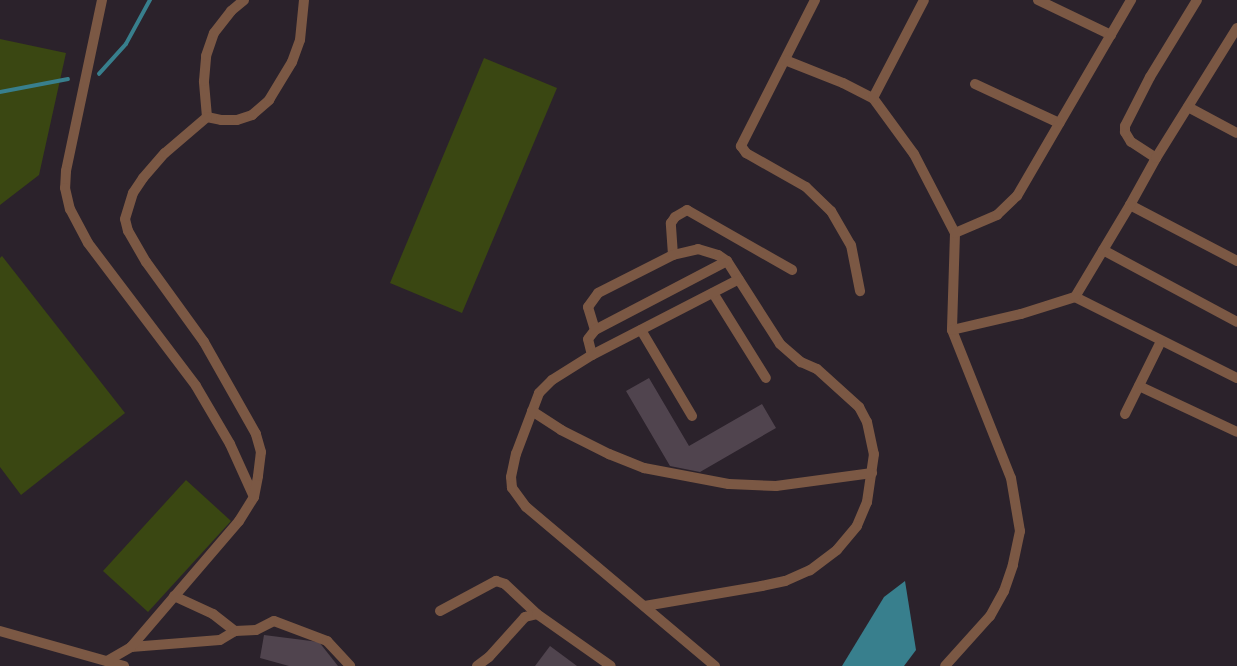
<!DOCTYPE html>
<html>
<head>
<meta charset="utf-8">
<style>
	body { margin:0 }
	#map { position:relative; width:1237px; height:666px; overflow:hidden; background:#2b222b; font-family:Rubik,sans-serif }
	div>[style] { position:absolute }
	[style*='--x'] { left:calc(var(--x)*1px); top:calc(var(--y)*1px); width:calc(var(--w)*1px); rotate:calc(var(--a)*1deg) }
	.green>* { inset:0; background:#3a4712 }
	.water>* { inset:0; background:#387f8d }
	.stream>* { height:3.5px; margin:-1.75px; padding:0 1.75px; transform-origin:1.75px; border-radius:1.75px; background:#387f8d }
	.building>* { inset:0; background:#50444e }
	.minor>* { height:10px; margin:-5px; padding:0 5px; transform-origin:5px; border-radius:5px; background:#7b5844 }
	span { translate:-50% -50%; white-space:nowrap; text-align:center; line-height:1.15; -webkit-text-stroke:3px #110d11; paint-order:stroke }
</style>
</head>
<body>
<div id="map">
	<div class="green">
		<i style="clip-path:polygon(0 39px,66px 53px,39px 175px,0 205px)"></i>
		<i style="clip-path:polygon(484px 58px,557px 88px,462px 313px,390px 283px)"></i>
		<i style="clip-path:polygon(2px 256px,125px 413px,21px 495px,0 467px,0 258px)"></i>
		<i style="clip-path:polygon(186px 480px,231px 521px,148px 612px,103px 571px)"></i>
	</div>
	<div class="water">
		<i style="clip-path:polygon(905px 581px,916px 650px,904px 666px,842px 666px,884px 597px)"></i>
	</div>
	<div class="stream">
		<i style="--x:99;--y:74;--w:40;--a:-48"></i>
		<i style="--x:126;--y:44;--w:50;--a:-61.4"></i>
		<i style="--x:0;--y:92;--w:69;--a:-10.8"></i>
	</div>
	<div class="building">
		<i style="clip-path:polygon(649px 378px,689px 446px,762px 404px,776px 428px,700px 472px,670px 466px,626px 391px)"></i>
		<i style="clip-path:polygon(264px 635px,319px 642px,338px 666px,289px 666px,260px 658px)"></i>
		<i style="clip-path:polygon(550px 646px,577px 666px,535px 666px)"></i>
	</div>
	<div class="minor">
		<i style="--x:102;--y:0;--w:175;--a:101.9"></i>
		<i style="--x:66;--y:171;--w:17;--a:93"></i>
		<i style="--x:65;--y:188;--w:22;--a:77"></i>
		<i style="--x:70;--y:209;--w:38;--a:62"></i>
		<i style="--x:88;--y:243;--w:179;--a:52.9"></i>
		<i style="--x:196;--y:386;--w:67;--a:59.6"></i>
		<i style="--x:230;--y:444;--w:58;--a:65.6"></i>
		<i style="--x:815;--y:0;--w:164;--a:116.9"></i>
		<i style="--x:741;--y:146;--w:9;--a:54"></i>
		<i style="--x:746;--y:153;--w:69;--a:29.5"></i>
		<i style="--x:806;--y:187;--w:35;--a:44"></i>
		<i style="--x:831;--y:211;--w:39;--a:60"></i>
		<i style="--x:851;--y:245;--w:47;--a:78.9"></i>
		<i style="--x:1038;--y:0;--w:81;--a:25.6"></i>
		<i style="--x:785;--y:60;--w:62;--a:21.6"></i>
		<i style="--x:843;--y:83;--w:34;--a:27"></i>
		<i style="--x:873;--y:98;--w:69;--a:53.8"></i>
		<i style="--x:914;--y:154;--w:89;--a:62.6"></i>
		<i style="--x:955;--y:233;--w:97;--a:91.8"></i>
		<i style="--x:952;--y:330;--w:159;--a:68.3"></i>
		<i style="--x:1011;--y:478;--w:54;--a:80.4"></i>
		<i style="--x:1020;--y:531;--w:35;--a:102"></i>
		<i style="--x:1013;--y:565;--w:28;--a:109"></i>
		<i style="--x:1004;--y:591;--w:29;--a:119"></i>
		<i style="--x:990;--y:616;--w:67;--a:132"></i>
		<i style="--x:975;--y:84;--w:93;--a:24.9"></i>
		<i style="--x:873;--y:98;--w:110;--a:-62.5"></i>
		<i style="--x:1188;--y:107;--w:55;--a:28"></i>
		<i style="--x:207;--y:117;--w:14;--a:12"></i>
		<i style="--x:221;--y:120;--w:16;--a:0"></i>
		<i style="--x:237;--y:120;--w:16;--a:-18"></i>
		<i style="--x:252;--y:115;--w:23;--a:-41"></i>
		<i style="--x:269;--y:100;--w:44;--a:-58.8"></i>
		<i style="--x:292;--y:62;--w:23;--a:-70"></i>
		<i style="--x:300;--y:40;--w:40;--a:-84.3"></i>
		<i style="--x:207;--y:117;--w:36;--a:-95"></i>
		<i style="--x:204;--y:81;--w:25;--a:-85"></i>
		<i style="--x:206;--y:56;--w:24;--a:-71"></i>
		<i style="--x:214;--y:33;--w:28;--a:-52"></i>
		<i style="--x:231;--y:11;--w:17;--a:-40"></i>
		<i style="--x:1156;--y:158;--w:30;--a:-147"></i>
		<i style="--x:1131;--y:142;--w:12;--a:-121"></i>
		<i style="--x:1125;--y:132;--w:6;--a:-90"></i>
		<i style="--x:1125;--y:126;--w:55;--a:-63"></i>
		<i style="--x:1150;--y:77;--w:90;--a:-58.6"></i>
		<i style="--x:1130;--y:205;--w:121;--a:27.6"></i>
		<i style="--x:955;--y:233;--w:46;--a:-23.2"></i>
		<i style="--x:997;--y:215;--w:28;--a:-44"></i>
		<i style="--x:1017;--y:196;--w:227;--a:-59.8"></i>
		<i style="--x:1103;--y:250;--w:152;--a:28.2"></i>
		<i style="--x:673;--y:255;--w:32;--a:-94"></i>
		<i style="--x:671;--y:223;--w:7;--a:-56"></i>
		<i style="--x:675;--y:217;--w:14;--a:-30"></i>
		<i style="--x:687;--y:210;--w:121;--a:29.7"></i>
		<i style="--x:713;--y:293;--w:100;--a:58.1"></i>
		<i style="--x:1075;--y:297;--w:181;--a:26.6"></i>
		<i style="--x:595;--y:330;--w:24;--a:-107"></i>
		<i style="--x:588;--y:307;--w:17;--a:-54"></i>
		<i style="--x:598;--y:293;--w:84;--a:-26.9"></i>
		<i style="--x:673;--y:255;--w:26;--a:-13"></i>
		<i style="--x:698;--y:249;--w:21;--a:17"></i>
		<i style="--x:718;--y:255;--w:11;--a:34"></i>
		<i style="--x:727;--y:261;--w:98;--a:57.4"></i>
		<i style="--x:780;--y:344;--w:28;--a:41"></i>
		<i style="--x:801;--y:362;--w:17;--a:24"></i>
		<i style="--x:817;--y:369;--w:57;--a:42.1"></i>
		<i style="--x:859;--y:407;--w:17;--a:62"></i>
		<i style="--x:867;--y:422;--w:33;--a:78"></i>
		<i style="--x:874;--y:454;--w:49;--a:98.3"></i>
		<i style="--x:867;--y:502;--w:26;--a:113"></i>
		<i style="--x:857;--y:526;--w:31;--a:130"></i>
		<i style="--x:837;--y:550;--w:34;--a:143"></i>
		<i style="--x:810;--y:570;--w:27;--a:156"></i>
		<i style="--x:785;--y:581;--w:24;--a:168"></i>
		<i style="--x:762;--y:586;--w:119;--a:170.3"></i>
		<i style="--x:641;--y:330;--w:100;--a:59.3"></i>
		<i style="--x:952;--y:330;--w:71;--a:-13.1"></i>
		<i style="--x:1021;--y:314;--w:57;--a:-17.5"></i>
		<i style="--x:1075;--y:297;--w:107;--a:-59.1"></i>
		<i style="--x:1130;--y:205;--w:54;--a:-61"></i>
		<i style="--x:1156;--y:158;--w:153;--a:-58.1"></i>
		<i style="--x:592;--y:355;--w:16;--a:-104"></i>
		<i style="--x:588;--y:339;--w:11;--a:-52"></i>
		<i style="--x:595;--y:330;--w:149;--a:-27.6"></i>
		<i style="--x:1139;--y:386;--w:108;--a:25.1"></i>
		<i style="--x:532;--y:411;--w:35;--a:33"></i>
		<i style="--x:561;--y:430;--w:54;--a:26.6"></i>
		<i style="--x:609;--y:454;--w:38;--a:22"></i>
		<i style="--x:644;--y:468;--w:86;--a:10.7"></i>
		<i style="--x:729;--y:484;--w:47;--a:2.4"></i>
		<i style="--x:776;--y:486;--w:97;--a:-7.7"></i>
		<i style="--x:1125;--y:414;--w:81;--a:-63.7"></i>
		<i style="--x:174;--y:596;--w:43;--a:24.8"></i>
		<i style="--x:213;--y:614;--w:28;--a:38"></i>
		<i style="--x:440;--y:611;--w:64;--a:-28.2"></i>
		<i style="--x:496;--y:581;--w:9;--a:18"></i>
		<i style="--x:505;--y:584;--w:44;--a:43.2"></i>
		<i style="--x:0;--y:631;--w:129;--a:15.8"></i>
		<i style="--x:131;--y:647;--w:89;--a:-4.5"></i>
		<i style="--x:220;--y:640;--w:17;--a:-31"></i>
		<i style="--x:235;--y:631;--w:21;--a:-3"></i>
		<i style="--x:256;--y:630;--w:20;--a:-27"></i>
		<i style="--x:274;--y:621;--w:57;--a:20.7"></i>
		<i style="--x:327;--y:641;--w:34;--a:47"></i>
		<i style="--x:107;--y:661;--w:28;--a:-30"></i>
		<i style="--x:131;--y:647;--w:166;--a:-49.4"></i>
		<i style="--x:239;--y:521;--w:28;--a:-58"></i>
		<i style="--x:254;--y:497;--w:21;--a:-79"></i>
		<i style="--x:258;--y:476;--w:24;--a:-83"></i>
		<i style="--x:261;--y:452;--w:19;--a:-106"></i>
		<i style="--x:256;--y:434;--w:106;--a:-119.5"></i>
		<i style="--x:204;--y:342;--w:99;--a:-125.9"></i>
		<i style="--x:146;--y:262;--w:36;--a:-120"></i>
		<i style="--x:128;--y:231;--w:12;--a:-104"></i>
		<i style="--x:125;--y:219;--w:27;--a:-73"></i>
		<i style="--x:133;--y:193;--w:18;--a:-56"></i>
		<i style="--x:143;--y:178;--w:33;--a:-49"></i>
		<i style="--x:165;--y:153;--w:55;--a:-40.6"></i>
		<i style="--x:477;--y:666;--w:15;--a:-37"></i>
		<i style="--x:489;--y:657;--w:54;--a:-48"></i>
		<i style="--x:525;--y:617;--w:12;--a:-14"></i>
		<i style="--x:537;--y:614;--w:90;--a:35.1"></i>
		<i style="--x:715;--y:666;--w:247;--a:-139.9"></i>
		<i style="--x:526;--y:507;--w:24;--a:-126"></i>
		<i style="--x:512;--y:488;--w:11;--a:-95"></i>
		<i style="--x:511;--y:477;--w:24;--a:-78"></i>
		<i style="--x:516;--y:454;--w:65;--a:-69.3"></i>
		<i style="--x:539;--y:393;--w:18;--a:-45"></i>
		<i style="--x:552;--y:380;--w:47;--a:-32"></i>
		<i style="--x:592;--y:355;--w:165;--a:-27.3"></i>
	</div>
</div>
</body>
</html>
